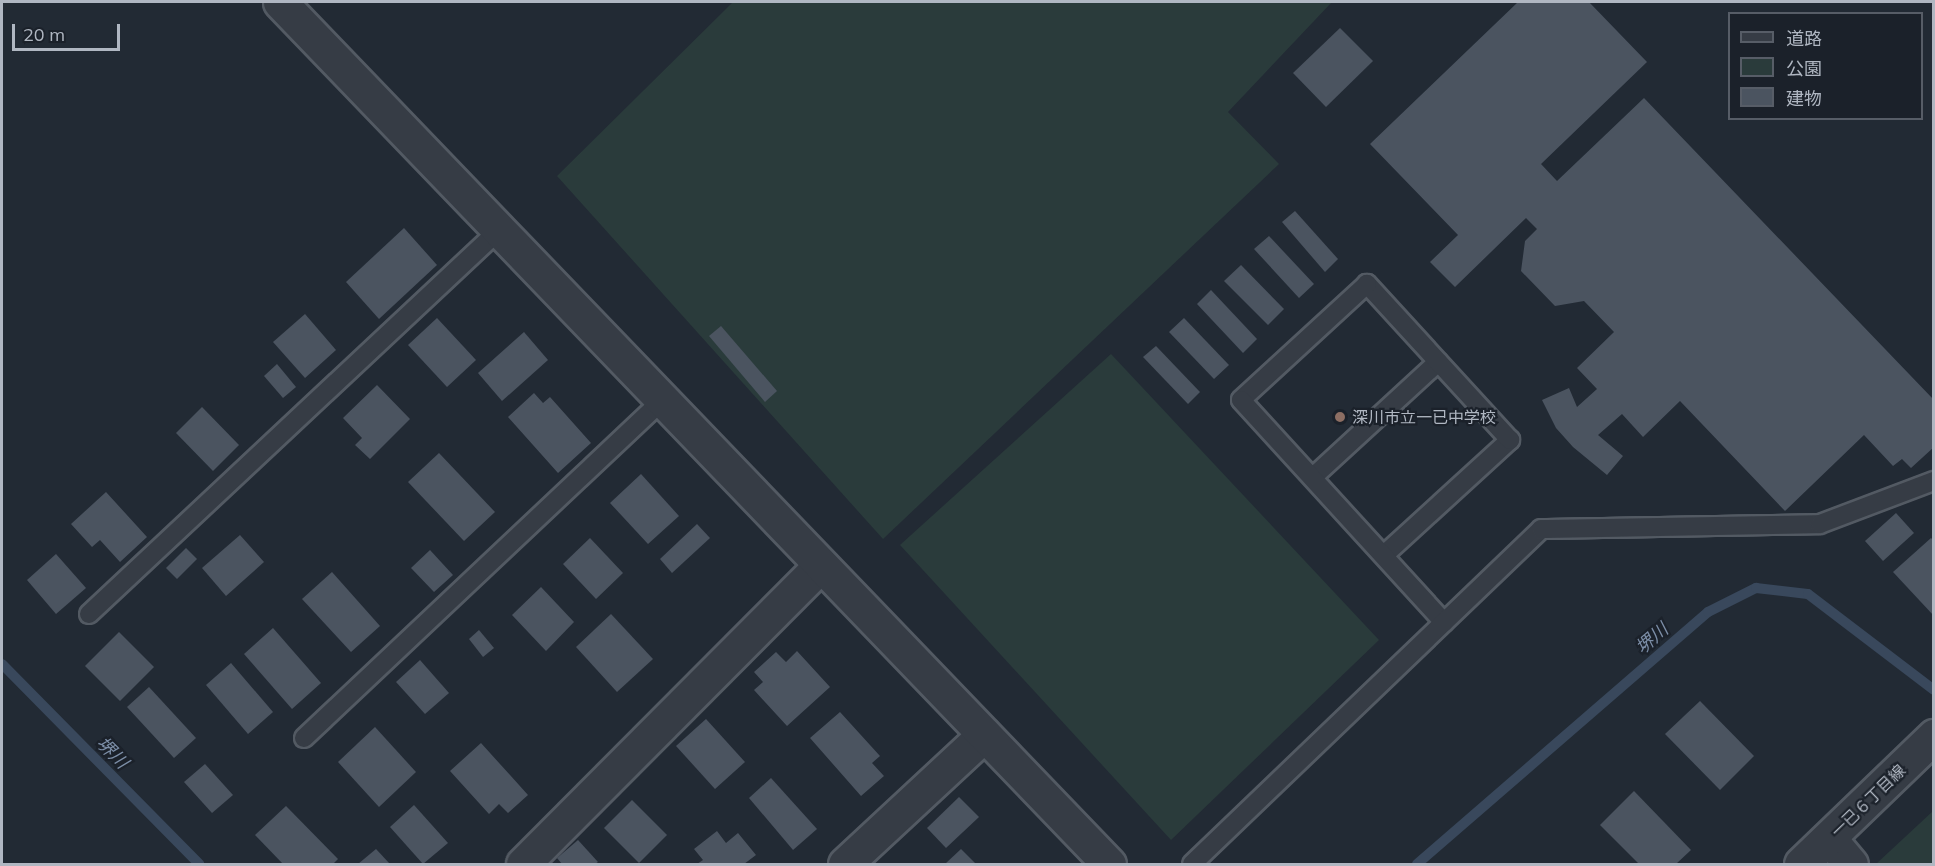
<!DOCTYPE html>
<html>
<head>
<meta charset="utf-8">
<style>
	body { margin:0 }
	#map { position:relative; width:1935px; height:866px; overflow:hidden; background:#222a34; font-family:Mulish,"Noto Sans JP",sans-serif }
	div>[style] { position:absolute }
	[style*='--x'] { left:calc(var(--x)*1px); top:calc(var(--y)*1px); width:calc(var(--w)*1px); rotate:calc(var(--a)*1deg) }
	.green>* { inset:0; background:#2a3b3b }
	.stream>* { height:10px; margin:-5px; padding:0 5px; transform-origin:5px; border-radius:5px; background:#39485c }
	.building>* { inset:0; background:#4b5460 }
	.roads { filter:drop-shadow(2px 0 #535a63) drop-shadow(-2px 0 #535a63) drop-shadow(0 2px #535a63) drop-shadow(0 -2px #535a63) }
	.service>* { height:18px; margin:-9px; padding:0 9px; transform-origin:9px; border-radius:9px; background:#363c45 }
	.minor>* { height:33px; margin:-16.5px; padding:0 16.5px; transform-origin:16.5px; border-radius:16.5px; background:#363c45 }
	.tertiary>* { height:33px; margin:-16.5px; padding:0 16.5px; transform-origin:16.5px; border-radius:16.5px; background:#363c45 }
	.dots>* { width:16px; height:16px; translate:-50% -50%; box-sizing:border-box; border:3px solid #1b212a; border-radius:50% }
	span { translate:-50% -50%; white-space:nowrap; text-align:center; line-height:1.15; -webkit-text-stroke:4.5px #1b212a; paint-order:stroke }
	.poi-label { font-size:16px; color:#b0b7c2 }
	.left { translate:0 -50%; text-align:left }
	.street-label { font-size:16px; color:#b0b7c2 }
	.water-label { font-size:18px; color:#7c8ea7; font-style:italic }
	.frame { position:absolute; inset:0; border:3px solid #b0b7c2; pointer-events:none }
	.legend { position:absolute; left:1728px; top:12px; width:195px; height:108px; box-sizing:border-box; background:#1b212a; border:2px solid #575d67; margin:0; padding:8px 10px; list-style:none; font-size:18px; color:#b0b7c2 }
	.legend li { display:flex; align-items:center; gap:12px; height:30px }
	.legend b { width:30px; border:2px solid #575d67 }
	.scale { position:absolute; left:12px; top:24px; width:108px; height:27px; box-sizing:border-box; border:3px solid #b0b7c2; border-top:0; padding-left:8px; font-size:18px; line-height:21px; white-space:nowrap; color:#b0b7c2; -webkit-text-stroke:4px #1b212a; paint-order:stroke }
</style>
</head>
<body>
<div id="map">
	<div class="green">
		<i style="clip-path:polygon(733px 2px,1332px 2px,1228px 112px,1279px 164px,883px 539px,557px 176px)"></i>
		<i style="clip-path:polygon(1111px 354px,1379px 640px,1171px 840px,900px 545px)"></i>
		<i style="clip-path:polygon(1933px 811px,1933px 864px,1876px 864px)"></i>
	</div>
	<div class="stream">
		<i style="--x:2;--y:664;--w:281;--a:45.4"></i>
		<i style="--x:1417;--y:864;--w:385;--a:-40.9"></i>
		<i style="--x:1708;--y:612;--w:54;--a:-26.6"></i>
		<i style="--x:1756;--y:588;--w:52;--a:6.6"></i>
		<i style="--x:1808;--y:594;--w:158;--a:37.3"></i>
	</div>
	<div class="building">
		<i style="clip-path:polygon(1518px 2px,1589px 2px,1647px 62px,1541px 164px,1557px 181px,1644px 98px,1934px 400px,1934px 447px,1911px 468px,1902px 459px,1893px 466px,1864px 435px,1785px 511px,1680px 401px,1643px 437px,1622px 414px,1598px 435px,1623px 456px,1607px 475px,1573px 447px,1556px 428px,1542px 400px,1569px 388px,1577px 407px,1597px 389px,1577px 368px,1614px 332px,1584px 301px,1555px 306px,1521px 271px,1525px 241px,1537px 229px,1526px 218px,1455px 287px,1430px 262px,1458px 235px,1370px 144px)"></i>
		<i style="clip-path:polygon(1340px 28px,1373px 61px,1326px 107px,1293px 73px)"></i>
		<i style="clip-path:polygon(1295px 211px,1338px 259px,1325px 272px,1282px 222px)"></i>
		<i style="clip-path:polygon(404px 228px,437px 265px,379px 319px,346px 282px)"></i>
		<i style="clip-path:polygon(1269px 236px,1314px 284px,1299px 298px,1254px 249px)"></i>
		<i style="clip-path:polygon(1241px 265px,1284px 309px,1268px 325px,1224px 281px)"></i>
		<i style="clip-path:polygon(1211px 290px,1257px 339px,1243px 353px,1197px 304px)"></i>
		<i style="clip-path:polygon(305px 314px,336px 350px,305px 378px,273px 342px)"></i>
		<i style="clip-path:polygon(437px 318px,476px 360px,447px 387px,408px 345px)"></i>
		<i style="clip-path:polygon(1184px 318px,1229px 365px,1214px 379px,1169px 332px)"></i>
		<i style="clip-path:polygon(721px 326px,777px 391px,765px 402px,709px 336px)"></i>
		<i style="clip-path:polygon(524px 332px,548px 360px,502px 401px,478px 373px)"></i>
		<i style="clip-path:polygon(1156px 346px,1200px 392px,1188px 404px,1143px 357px)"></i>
		<i style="clip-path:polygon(277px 364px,296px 387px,283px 398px,264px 376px)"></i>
		<i style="clip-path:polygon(377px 385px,410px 419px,370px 459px,355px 445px,362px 438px,343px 418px)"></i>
		<i style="clip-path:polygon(534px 393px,543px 403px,550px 397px,591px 443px,558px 473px,508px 417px)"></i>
		<i style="clip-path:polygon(202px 407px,239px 445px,213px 471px,176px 433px)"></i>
		<i style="clip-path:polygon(439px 453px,495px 512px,464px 541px,408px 482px)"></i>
		<i style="clip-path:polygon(641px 474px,679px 516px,648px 544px,610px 503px)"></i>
		<i style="clip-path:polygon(106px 492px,147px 537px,120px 562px,100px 540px,92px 547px,71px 524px)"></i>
		<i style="clip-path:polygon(1896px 513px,1914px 533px,1883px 561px,1865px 541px)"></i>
		<i style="clip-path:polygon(697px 524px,710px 538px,672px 573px,660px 559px)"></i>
		<i style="clip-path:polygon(240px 535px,264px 562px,226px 596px,202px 568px)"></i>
		<i style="clip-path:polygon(590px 538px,623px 573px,596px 599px,563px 564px)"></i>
		<i style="clip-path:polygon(1931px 538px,1934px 541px,1934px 616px,1893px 572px)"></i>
		<i style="clip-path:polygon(186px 548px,197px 559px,177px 579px,166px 568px)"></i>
		<i style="clip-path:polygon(430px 550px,453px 575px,434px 592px,411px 568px)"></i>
		<i style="clip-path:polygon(56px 554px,86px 588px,56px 614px,27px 580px)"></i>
		<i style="clip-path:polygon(332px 572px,380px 626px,351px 652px,302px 599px)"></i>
		<i style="clip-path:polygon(541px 587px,574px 622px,546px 651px,512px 615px)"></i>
		<i style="clip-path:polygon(611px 614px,653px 659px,617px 692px,576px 647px)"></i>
		<i style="clip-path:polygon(273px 628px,321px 683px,292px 709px,244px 654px)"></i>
		<i style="clip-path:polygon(479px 630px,494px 648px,483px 657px,469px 639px)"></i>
		<i style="clip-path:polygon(119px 632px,154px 667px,120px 701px,85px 666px)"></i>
		<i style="clip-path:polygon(797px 651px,830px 687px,787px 726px,754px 690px,763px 682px,754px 672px,776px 652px,786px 662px)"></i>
		<i style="clip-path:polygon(420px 660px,449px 693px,425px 714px,396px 682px)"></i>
		<i style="clip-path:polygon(231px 663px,273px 712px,248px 734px,206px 685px)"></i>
		<i style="clip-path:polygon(149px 687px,196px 738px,174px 758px,127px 707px)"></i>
		<i style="clip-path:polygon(1700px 701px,1754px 756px,1720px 790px,1665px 734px)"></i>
		<i style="clip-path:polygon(840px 712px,880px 756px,872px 763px,884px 776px,861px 796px,810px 738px)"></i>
		<i style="clip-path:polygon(706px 719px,745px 762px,715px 789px,676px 746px)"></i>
		<i style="clip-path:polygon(375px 727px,416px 772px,379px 807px,338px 762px)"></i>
		<i style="clip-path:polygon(481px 743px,528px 795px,508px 813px,499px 804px,489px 814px,450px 771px)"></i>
		<i style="clip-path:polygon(205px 764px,233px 795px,212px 813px,184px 782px)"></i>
		<i style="clip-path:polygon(771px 778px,817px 829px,793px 850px,749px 798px)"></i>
		<i style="clip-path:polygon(1634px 791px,1691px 850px,1676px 864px,1639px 864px,1600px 825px)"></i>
		<i style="clip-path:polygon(959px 797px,979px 817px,946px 848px,927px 828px)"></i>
		<i style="clip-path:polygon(632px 800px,667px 835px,639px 863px,604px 828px)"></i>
		<i style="clip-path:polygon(414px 805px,448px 843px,423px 864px,390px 827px)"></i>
		<i style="clip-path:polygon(286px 806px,338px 859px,333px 864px,283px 864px,255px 835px)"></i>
		<i style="clip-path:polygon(717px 831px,726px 843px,738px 833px,756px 855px,744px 864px,697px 864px,703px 860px,694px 849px)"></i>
		<i style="clip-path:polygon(578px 840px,598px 862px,595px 864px,562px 864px,557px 858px)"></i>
		<i style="clip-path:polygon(376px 849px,390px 864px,358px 864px)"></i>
		<i style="clip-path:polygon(961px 849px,976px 864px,945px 864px)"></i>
	</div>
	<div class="roads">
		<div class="service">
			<i style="--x:1313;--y:477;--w:170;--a:-42.6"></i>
			<i style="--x:1384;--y:555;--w:171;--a:-42.4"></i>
			<i style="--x:1510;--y:440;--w:212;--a:-132.5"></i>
			<i style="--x:1367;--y:284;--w:171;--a:137.4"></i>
			<i style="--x:1241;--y:400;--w:301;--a:47.6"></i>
			<i style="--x:89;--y:614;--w:562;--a:-43.12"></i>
			<i style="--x:304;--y:738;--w:493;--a:-43.3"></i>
			<i style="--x:1192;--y:864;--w:484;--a:-43.8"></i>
			<i style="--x:1541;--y:529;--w:279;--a:-1"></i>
			<i style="--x:1820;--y:524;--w:122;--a:-20.7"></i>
		</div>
		<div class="minor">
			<i style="--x:1829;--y:838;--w:34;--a:50"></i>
			<i style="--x:523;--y:864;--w:422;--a:-45.1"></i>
			<i style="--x:845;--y:864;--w:190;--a:-42.9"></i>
		</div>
		<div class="tertiary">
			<i style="--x:280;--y:2;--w:1196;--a:46.12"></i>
			<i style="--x:1801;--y:864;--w:185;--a:-43.9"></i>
		</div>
	</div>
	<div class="dots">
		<i style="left:1340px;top:417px;background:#8d6e63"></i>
	</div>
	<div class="poi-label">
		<span class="left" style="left:1352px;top:417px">深川市立一已中学校</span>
	</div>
	<div class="street-label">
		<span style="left:1868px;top:801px;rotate:-44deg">一已６丁目線</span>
	</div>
	<div class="water-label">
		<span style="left:1652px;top:639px;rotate:-41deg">堺川</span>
		<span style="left:112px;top:753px;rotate:45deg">堺川</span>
	</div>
	<div class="frame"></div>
	<ul class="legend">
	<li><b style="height:8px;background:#363c45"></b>道路</li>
	<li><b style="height:16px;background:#2a3b3b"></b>公園</li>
	<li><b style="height:16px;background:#4b5460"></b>建物</li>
	</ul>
	<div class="scale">20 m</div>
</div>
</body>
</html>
